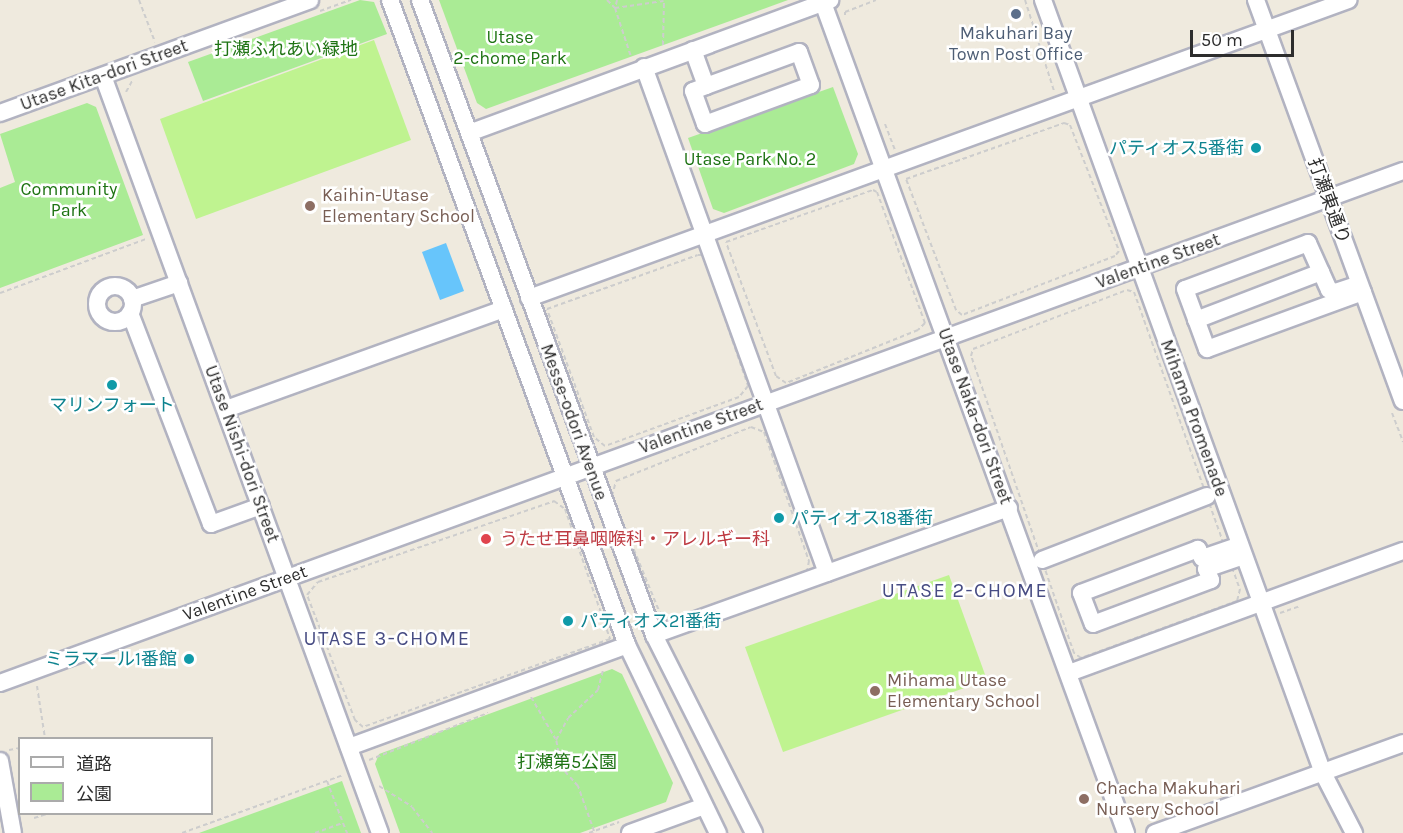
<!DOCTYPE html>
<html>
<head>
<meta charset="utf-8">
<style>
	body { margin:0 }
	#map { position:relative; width:1403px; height:833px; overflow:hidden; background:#efeade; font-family:Karla,"Noto Sans JP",sans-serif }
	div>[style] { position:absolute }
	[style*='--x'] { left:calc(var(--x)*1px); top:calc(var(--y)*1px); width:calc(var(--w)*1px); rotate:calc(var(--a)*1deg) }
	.green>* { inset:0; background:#aaeb95 }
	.pitch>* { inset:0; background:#bff390 }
	.water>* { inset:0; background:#67c5fb }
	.path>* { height:2px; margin-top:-1px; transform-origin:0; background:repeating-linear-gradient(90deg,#cdcdcd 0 4.5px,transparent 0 7.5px) }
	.roads { filter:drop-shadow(2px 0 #b2b3c1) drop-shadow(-2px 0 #b2b3c1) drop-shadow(0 2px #b2b3c1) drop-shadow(0 -2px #b2b3c1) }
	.minor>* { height:16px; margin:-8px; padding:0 8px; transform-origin:8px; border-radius:8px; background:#fff }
	.minor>.ring { margin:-8px; padding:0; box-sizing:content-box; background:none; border:16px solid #fff; border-radius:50% }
	.dots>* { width:16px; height:16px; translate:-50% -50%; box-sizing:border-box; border:3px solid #fff; border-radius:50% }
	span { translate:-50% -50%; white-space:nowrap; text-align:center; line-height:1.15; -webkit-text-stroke:5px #fff; paint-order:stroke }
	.service-label { font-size:18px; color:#4e5e75 }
	.park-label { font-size:18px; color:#1e7313 }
	.street-label { font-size:18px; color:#2d2d2d }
	.culture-label { font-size:18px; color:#0d838f }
	.right { translate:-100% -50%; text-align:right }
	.left { translate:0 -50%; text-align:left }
	.education-label { font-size:18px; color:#785e54 }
	.health-label { font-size:18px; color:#be3a42 }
	.neighbourhood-label { font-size:20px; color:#474c83; letter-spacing:1.5px }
	.legend { position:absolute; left:18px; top:737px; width:195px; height:78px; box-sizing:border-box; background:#fff; border:2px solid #ababab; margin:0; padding:8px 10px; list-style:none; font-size:18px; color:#2d2d2d }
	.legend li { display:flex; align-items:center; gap:12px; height:30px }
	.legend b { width:30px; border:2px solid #ababab }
	.scale { position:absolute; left:1190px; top:30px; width:104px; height:27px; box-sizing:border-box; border:3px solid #2d2d2d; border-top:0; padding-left:8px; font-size:18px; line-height:21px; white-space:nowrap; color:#2d2d2d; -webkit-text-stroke:4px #fff; paint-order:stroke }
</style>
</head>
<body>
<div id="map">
	<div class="green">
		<i style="clip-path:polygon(360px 0,374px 2px,387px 34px,203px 101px,188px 62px)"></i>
		<i style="clip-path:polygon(439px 0,788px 0,486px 109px,477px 103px)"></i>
		<i style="clip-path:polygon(833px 87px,858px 154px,854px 164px,724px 213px,713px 209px,688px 138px)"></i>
		<i style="clip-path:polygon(87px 103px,96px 107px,143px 235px,0 288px,0 188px,15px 182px,0 134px)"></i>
		<i style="clip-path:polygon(612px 669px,622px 674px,673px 783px,666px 802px,580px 833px,400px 833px,375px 764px,379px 754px)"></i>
		<i style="clip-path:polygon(342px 781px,361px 833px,199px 833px)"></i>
	</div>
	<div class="pitch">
		<i style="clip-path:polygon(374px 40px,411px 140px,196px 219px,160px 119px)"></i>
		<i style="clip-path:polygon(949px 575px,987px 680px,783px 752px,745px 647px)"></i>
	</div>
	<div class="water">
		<i style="clip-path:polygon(446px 243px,464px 291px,440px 300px,422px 252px)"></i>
	</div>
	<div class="path">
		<i style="--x:139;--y:0;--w:45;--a:69.1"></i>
		<i style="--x:607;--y:0;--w:11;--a:45"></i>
		<i style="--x:615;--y:8;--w:52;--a:71.9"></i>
		<i style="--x:617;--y:0;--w:8;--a:104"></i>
		<i style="--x:615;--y:8;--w:49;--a:-8.1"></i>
		<i style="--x:1025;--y:0;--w:96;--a:72.3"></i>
		<i style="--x:320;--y:11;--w:33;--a:-20"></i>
		<i style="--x:845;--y:15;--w:3;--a:-90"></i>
		<i style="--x:845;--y:12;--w:33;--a:-21"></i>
		<i style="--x:663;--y:45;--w:45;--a:-88.7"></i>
		<i style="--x:126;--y:92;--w:13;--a:-61"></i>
		<i style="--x:1064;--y:123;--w:6;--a:18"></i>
		<i style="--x:1070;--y:125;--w:135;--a:68.7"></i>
		<i style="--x:1119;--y:251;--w:6;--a:129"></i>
		<i style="--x:1115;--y:256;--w:164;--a:158.9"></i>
		<i style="--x:962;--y:315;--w:8;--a:-140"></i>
		<i style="--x:956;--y:310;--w:140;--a:-110.9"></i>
		<i style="--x:906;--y:179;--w:168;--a:-19.5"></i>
		<i style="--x:885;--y:124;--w:28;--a:69"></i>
		<i style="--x:873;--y:190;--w:4;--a:27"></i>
		<i style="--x:877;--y:192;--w:140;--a:69.9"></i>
		<i style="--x:925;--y:323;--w:10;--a:135"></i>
		<i style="--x:918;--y:330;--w:142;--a:158.1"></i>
		<i style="--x:786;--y:383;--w:12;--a:-145"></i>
		<i style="--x:776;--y:376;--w:143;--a:-110.5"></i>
		<i style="--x:726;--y:242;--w:156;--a:-19.5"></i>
		<i style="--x:698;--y:255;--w:5;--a:0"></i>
		<i style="--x:703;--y:255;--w:139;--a:71"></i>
		<i style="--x:748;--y:386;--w:14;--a:129"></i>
		<i style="--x:739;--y:397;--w:143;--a:159.9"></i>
		<i style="--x:605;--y:446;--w:14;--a:-141"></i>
		<i style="--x:594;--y:437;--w:136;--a:-110.2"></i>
		<i style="--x:547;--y:309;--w:160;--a:-19.7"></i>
		<i style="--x:1127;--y:290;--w:7;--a:16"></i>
		<i style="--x:1134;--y:292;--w:315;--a:70.4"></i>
		<i style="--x:1240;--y:589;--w:12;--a:104"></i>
		<i style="--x:1237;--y:601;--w:166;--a:159.9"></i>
		<i style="--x:1081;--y:658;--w:9;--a:-144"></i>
		<i style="--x:1074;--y:653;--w:314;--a:-109.1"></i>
		<i style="--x:971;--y:356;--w:7;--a:-74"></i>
		<i style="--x:973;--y:349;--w:165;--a:-21"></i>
		<i style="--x:0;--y:293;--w:156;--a:-20.3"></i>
		<i style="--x:1392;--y:413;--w:31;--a:69"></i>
		<i style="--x:751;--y:427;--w:14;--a:21"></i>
		<i style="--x:764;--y:432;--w:137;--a:70.8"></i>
		<i style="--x:809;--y:561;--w:10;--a:101"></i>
		<i style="--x:807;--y:571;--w:152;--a:160"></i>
		<i style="--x:664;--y:623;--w:137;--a:-112.3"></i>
		<i style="--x:612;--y:496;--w:16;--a:-75"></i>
		<i style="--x:616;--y:481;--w:145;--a:-21.8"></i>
		<i style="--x:554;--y:501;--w:14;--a:36"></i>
		<i style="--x:565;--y:509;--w:138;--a:70.9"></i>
		<i style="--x:610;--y:639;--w:262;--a:160.4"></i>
		<i style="--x:363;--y:727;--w:11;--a:-139"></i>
		<i style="--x:355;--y:720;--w:134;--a:-111"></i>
		<i style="--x:307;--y:595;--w:17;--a:-50"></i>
		<i style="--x:318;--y:582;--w:250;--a:-18.9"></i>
		<i style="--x:1280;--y:613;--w:21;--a:-19"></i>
		<i style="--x:37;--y:686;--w:53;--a:81.3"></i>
		<i style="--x:531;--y:697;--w:48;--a:59.7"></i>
		<i style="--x:9;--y:750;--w:11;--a:-10"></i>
		<i style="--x:369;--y:760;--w:128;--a:-21.6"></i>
		<i style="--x:327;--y:781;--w:45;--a:69.1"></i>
		<i style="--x:379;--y:786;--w:39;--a:32"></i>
		<i style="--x:412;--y:807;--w:33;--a:52"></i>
		<i style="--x:34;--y:818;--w:14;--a:-17"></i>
		<i style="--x:594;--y:831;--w:48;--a:-109.6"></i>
		<i style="--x:578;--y:786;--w:25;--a:-132"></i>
		<i style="--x:561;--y:767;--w:27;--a:-100"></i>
		<i style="--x:556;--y:740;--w:25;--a:-61"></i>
		<i style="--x:568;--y:718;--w:41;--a:-43"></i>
		<i style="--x:598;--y:690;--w:21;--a:-76"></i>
		<i style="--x:182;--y:833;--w:171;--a:-19.8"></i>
		<i style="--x:315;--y:833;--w:30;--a:-20"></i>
		<i style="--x:343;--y:823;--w:11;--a:68"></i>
		<i style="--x:589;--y:833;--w:32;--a:-20"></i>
	</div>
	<div class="roads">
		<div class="minor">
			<i style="--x:390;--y:0;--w:687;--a:69.82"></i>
			<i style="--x:627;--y:645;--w:209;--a:64.2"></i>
			<i style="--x:420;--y:0;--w:677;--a:69.77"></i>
			<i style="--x:654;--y:635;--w:222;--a:63.2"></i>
			<i style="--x:822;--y:0;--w:887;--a:69.95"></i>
			<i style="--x:1043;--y:0;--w:822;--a:70.09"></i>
			<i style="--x:1323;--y:773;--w:68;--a:62.7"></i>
			<i style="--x:1256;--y:0;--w:427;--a:69.9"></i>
			<i style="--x:693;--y:50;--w:38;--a:70"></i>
			<i style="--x:706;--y:86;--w:99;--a:-20.1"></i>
			<i style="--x:799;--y:52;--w:35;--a:70"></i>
			<i style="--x:811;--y:85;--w:113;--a:159.8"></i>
			<i style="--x:705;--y:124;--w:35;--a:-110"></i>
			<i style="--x:693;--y:91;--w:14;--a:-21"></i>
			<i style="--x:644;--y:67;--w:538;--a:70.12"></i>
			<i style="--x:103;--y:76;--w:806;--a:69.9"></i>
			<i style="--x:0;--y:113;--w:330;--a:-20"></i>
			<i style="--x:469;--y:133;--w:385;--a:-20.2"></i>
			<i style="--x:1308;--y:243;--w:131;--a:159.5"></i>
			<i style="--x:1185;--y:289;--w:64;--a:69.9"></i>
			<i style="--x:1207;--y:349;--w:166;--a:-20.1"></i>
			<i style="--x:1308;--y:243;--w:51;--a:65.9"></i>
			<i style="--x:1329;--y:290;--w:6;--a:18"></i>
			<i style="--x:1335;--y:292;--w:19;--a:-18"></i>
			<i class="ring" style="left:97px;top:286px;width:20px;height:20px"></i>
			<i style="--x:529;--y:298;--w:872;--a:-19.99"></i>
			<i style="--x:132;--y:299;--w:50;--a:-18.8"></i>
			<i style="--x:130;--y:313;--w:226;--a:69"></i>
			<i style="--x:211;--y:524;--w:53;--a:-19.8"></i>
			<i style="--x:1196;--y:320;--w:134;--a:-21"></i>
			<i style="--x:226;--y:409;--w:295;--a:-19.8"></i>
			<i style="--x:1240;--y:545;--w:40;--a:161.1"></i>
			<i style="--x:1202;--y:558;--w:10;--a:-114"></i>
			<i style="--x:1198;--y:549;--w:125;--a:159.4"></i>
			<i style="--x:1081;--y:593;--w:33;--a:69"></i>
			<i style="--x:1093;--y:624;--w:126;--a:-20.4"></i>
			<i style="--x:1211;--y:580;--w:12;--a:-114"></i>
			<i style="--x:1206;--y:569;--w:40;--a:-18.9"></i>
			<i style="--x:1042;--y:560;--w:177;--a:-21.2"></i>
			<i style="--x:654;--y:635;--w:377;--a:-19.7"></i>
			<i style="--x:1069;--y:673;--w:356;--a:-20.1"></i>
			<i style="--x:0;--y:683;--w:1494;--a:-20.05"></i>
			<i style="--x:349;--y:747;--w:296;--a:-20.1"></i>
			<i style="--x:0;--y:761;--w:73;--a:79.8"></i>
			<i style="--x:630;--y:833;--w:77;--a:-19.9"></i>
			<i style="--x:1155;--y:833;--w:264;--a:-19.9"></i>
		</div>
	</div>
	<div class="dots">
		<i style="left:1016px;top:14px;background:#5c6f8a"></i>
		<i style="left:1256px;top:148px;background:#0f9aa8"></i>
		<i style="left:310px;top:206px;background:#8d6e63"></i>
		<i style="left:112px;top:385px;background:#0f9aa8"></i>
		<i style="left:779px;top:518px;background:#0f9aa8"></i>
		<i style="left:486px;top:539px;background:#e0444e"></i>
		<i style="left:568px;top:621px;background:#0f9aa8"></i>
		<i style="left:189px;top:659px;background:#0f9aa8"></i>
		<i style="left:875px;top:691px;background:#8d6e63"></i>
		<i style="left:1084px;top:799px;background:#8d6e63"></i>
	</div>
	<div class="service-label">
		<span style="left:1016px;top:44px">Makuhari Bay<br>Town Post Office</span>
	</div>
	<div class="park-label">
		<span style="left:510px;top:48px">Utase<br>2-chome Park</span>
		<span style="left:286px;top:49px">打瀬ふれあい緑地</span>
		<span style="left:750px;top:159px">Utase Park No. 2</span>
		<span style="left:69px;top:200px">Community<br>Park</span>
		<span style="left:567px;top:762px">打瀬第5公園</span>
	</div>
	<div class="street-label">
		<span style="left:104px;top:75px;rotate:-20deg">Utase Kita-dori Street</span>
		<span style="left:1329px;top:201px;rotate:70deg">打瀬東通り</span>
		<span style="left:1158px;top:261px;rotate:-20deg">Valentine Street</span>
		<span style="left:975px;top:416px;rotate:70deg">Utase Naka-dori Street</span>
		<span style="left:1194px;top:418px;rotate:70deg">Mihama Promenade</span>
		<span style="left:574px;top:422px;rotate:70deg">Messe-odori Avenue</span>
		<span style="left:701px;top:426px;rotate:-20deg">Valentine Street</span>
		<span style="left:242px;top:454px;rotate:70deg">Utase Nishi-dori Street</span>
		<span style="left:245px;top:593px;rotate:-20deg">Valentine Street</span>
	</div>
	<div class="culture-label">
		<span class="right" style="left:1244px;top:148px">パティオス5番街</span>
		<span style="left:112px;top:405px">マリンフォート</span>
		<span class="left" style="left:791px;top:518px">パティオス18番街</span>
		<span class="left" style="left:580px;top:621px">パティオス21番街</span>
		<span class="right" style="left:177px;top:659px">ミラマール1番館</span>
	</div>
	<div class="education-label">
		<span class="left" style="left:322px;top:206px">Kaihin-Utase<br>Elementary School</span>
		<span class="left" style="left:887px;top:691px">Mihama Utase<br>Elementary School</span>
		<span class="left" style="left:1096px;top:799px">Chacha Makuhari<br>Nursery School</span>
	</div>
	<div class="health-label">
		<span class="left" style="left:500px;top:539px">うたせ耳鼻咽喉科・アレルギー科</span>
	</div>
	<div class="neighbourhood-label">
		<span style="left:965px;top:590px">UTASE 2-CHOME</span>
		<span style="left:387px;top:638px">UTASE 3-CHOME</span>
	</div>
	<ul class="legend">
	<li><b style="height:8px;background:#fff"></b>道路</li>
	<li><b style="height:16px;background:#aaeb95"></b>公園</li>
	</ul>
	<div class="scale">50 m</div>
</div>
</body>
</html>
